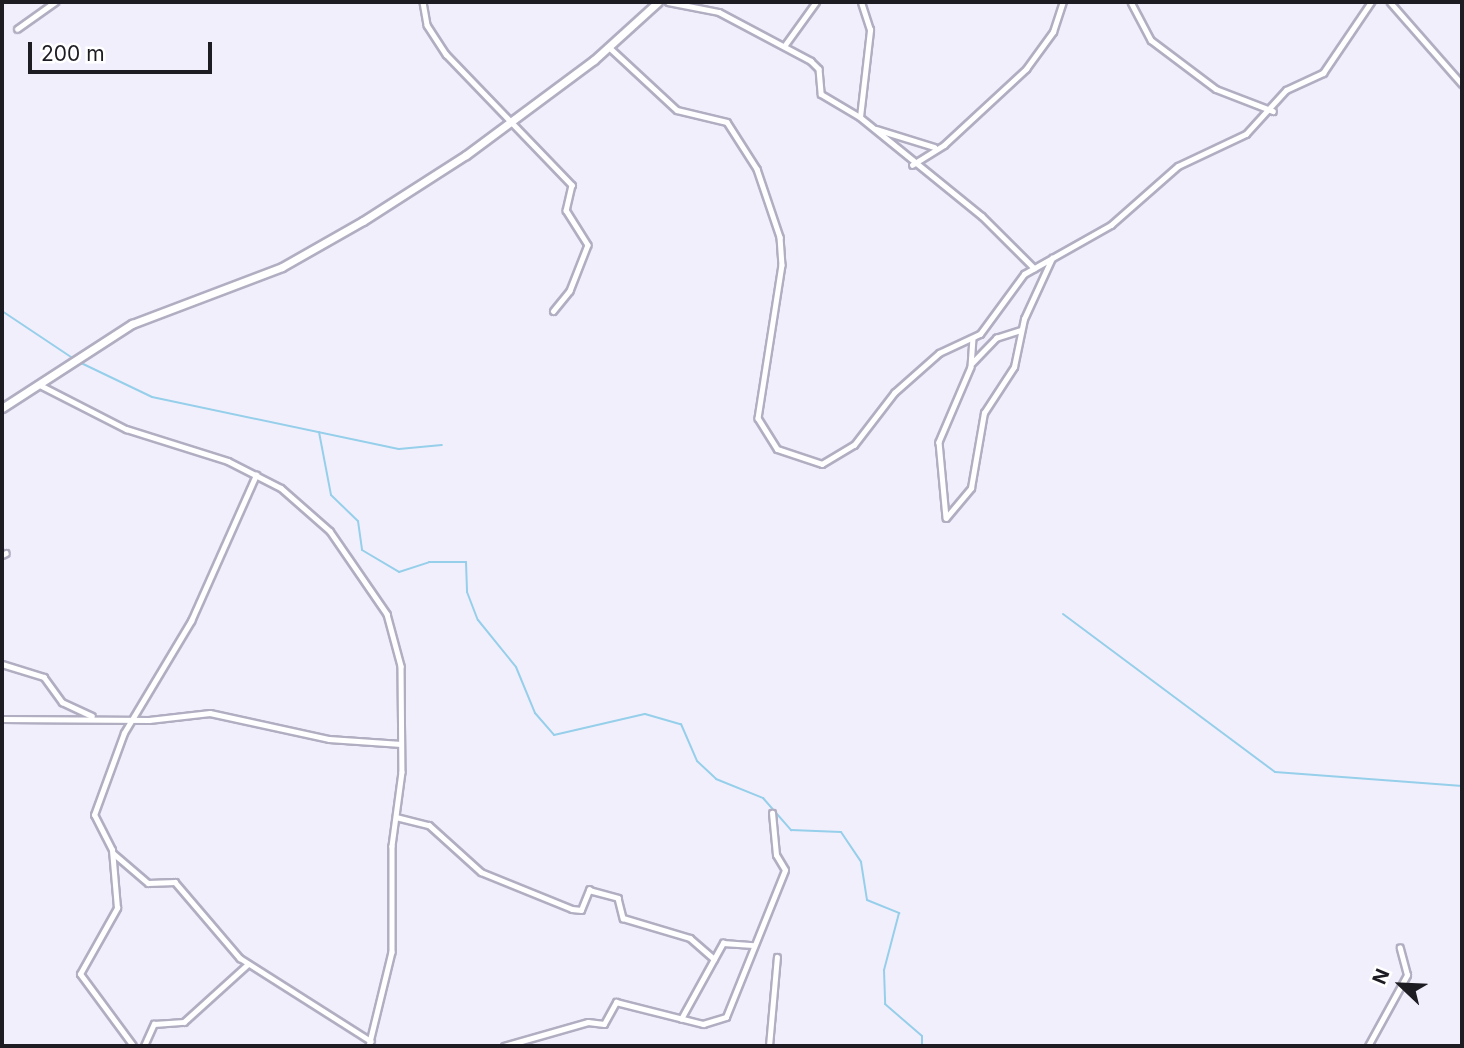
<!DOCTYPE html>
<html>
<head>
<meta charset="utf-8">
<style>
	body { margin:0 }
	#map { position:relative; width:1464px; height:1048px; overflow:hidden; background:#f2effd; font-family:Inter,sans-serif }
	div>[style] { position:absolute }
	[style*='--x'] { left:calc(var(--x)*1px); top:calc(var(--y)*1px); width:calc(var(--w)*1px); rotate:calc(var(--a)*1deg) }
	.stream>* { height:2px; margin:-1px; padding:0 1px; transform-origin:1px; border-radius:1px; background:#96cfea }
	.roads { filter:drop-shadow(2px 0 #b2aec2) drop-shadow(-2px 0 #b2aec2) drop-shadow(0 2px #b2aec2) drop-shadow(0 -2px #b2aec2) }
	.street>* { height:4.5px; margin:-2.25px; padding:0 2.25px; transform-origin:2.25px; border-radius:2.25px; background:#fff }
	.secondary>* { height:7px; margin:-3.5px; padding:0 3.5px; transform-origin:3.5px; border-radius:3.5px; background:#fff }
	span { translate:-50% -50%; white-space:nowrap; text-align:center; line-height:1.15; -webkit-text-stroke:5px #fff; paint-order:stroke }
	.frame { position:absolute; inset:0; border:4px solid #1e1c23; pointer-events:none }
	.north { position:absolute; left:1366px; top:950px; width:70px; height:70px; -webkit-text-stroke:5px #fff; paint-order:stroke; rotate:293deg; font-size:19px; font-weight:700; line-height:28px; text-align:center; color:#1e1c23 }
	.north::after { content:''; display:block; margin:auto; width:24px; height:32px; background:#1e1c23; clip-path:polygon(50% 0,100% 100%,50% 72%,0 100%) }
	.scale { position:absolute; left:28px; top:42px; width:184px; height:32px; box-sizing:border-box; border:4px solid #1e1c23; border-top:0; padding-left:9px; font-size:21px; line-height:24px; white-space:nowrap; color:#1e1c23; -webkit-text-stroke:5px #fff; paint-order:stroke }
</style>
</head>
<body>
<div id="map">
	<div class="stream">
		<i style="--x:2;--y:311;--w:87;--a:33.7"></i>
		<i style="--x:79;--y:362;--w:81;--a:25.6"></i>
		<i style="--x:152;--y:397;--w:252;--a:11.9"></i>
		<i style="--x:399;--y:449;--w:43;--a:-5.3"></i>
		<i style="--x:319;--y:432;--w:64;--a:79.2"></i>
		<i style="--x:331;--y:495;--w:37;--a:44"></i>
		<i style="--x:358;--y:521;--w:29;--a:82"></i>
		<i style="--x:362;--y:550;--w:43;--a:30.7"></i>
		<i style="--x:399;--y:572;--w:32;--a:-18"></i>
		<i style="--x:429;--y:562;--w:37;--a:0"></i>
		<i style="--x:466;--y:562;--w:30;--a:88"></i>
		<i style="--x:467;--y:592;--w:30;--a:69"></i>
		<i style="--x:478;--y:620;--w:60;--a:51"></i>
		<i style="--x:516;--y:667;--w:50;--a:67.6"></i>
		<i style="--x:535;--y:713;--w:29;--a:49"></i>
		<i style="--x:554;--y:735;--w:93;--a:-13"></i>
		<i style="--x:645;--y:714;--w:37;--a:16"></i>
		<i style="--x:681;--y:724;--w:40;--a:66.6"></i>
		<i style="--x:697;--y:761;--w:26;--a:43"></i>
		<i style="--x:716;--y:779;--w:51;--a:22"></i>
		<i style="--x:763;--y:798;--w:43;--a:48.8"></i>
		<i style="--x:791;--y:830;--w:50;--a:2.3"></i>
		<i style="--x:841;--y:832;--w:36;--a:56"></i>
		<i style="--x:861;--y:862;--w:38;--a:81"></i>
		<i style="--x:867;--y:900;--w:35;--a:22"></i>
		<i style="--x:899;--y:913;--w:59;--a:104.7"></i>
		<i style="--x:884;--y:970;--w:34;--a:88"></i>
		<i style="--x:885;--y:1004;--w:49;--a:40.9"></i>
		<i style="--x:922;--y:1036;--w:10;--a:90"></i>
		<i style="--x:1063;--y:614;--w:264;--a:36.7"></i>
		<i style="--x:1275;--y:772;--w:188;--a:4.3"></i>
	</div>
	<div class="roads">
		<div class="street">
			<i style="--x:423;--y:2;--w:23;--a:80"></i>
			<i style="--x:427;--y:25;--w:35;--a:57"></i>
			<i style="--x:446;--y:54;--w:182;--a:46.1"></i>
			<i style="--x:572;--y:185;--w:26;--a:103"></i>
			<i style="--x:566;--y:210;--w:41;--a:57.8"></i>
			<i style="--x:588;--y:245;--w:49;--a:111.4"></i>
			<i style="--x:570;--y:291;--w:26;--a:129"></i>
			<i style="--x:668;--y:2;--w:52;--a:11.1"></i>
			<i style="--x:719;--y:12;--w:104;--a:28"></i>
			<i style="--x:811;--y:61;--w:11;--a:45"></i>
			<i style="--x:819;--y:69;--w:25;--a:85"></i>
			<i style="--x:821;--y:94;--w:45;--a:30.5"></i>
			<i style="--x:860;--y:117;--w:157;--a:39.1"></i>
			<i style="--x:982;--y:216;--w:74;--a:45"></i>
			<i style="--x:1131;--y:2;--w:43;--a:62.2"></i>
			<i style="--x:1151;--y:40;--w:81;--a:37"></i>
			<i style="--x:1216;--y:89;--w:61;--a:21.1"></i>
			<i style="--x:1390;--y:2;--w:109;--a:48.7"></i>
			<i style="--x:17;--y:29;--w:47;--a:-35.4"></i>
			<i style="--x:785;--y:45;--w:53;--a:-54.2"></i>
			<i style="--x:610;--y:48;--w:91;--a:42.8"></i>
			<i style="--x:677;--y:110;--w:51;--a:13.5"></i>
			<i style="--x:727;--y:122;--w:56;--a:57.4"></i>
			<i style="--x:757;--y:169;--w:72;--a:71.3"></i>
			<i style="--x:780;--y:237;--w:28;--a:86"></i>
			<i style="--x:782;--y:265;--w:155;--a:98.9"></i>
			<i style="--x:758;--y:418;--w:36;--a:58"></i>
			<i style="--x:777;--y:449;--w:47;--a:18.4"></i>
			<i style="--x:822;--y:464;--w:37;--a:-31"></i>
			<i style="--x:854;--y:445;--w:66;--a:-52.4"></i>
			<i style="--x:894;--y:393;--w:60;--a:-41.6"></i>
			<i style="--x:939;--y:353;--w:45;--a:-24.9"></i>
			<i style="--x:980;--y:334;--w:74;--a:-53.7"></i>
			<i style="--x:1024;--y:274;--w:100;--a:-29.4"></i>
			<i style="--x:1111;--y:225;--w:89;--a:-41.4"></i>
			<i style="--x:1178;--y:166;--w:75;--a:-25.2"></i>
			<i style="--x:1246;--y:134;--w:59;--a:-47.7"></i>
			<i style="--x:1286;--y:90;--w:41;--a:-24.7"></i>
			<i style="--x:1323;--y:73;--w:86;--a:-55.9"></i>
			<i style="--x:860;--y:117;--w:88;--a:-83.4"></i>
			<i style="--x:870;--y:30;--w:29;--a:-108"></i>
			<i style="--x:876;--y:129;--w:61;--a:17.2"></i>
			<i style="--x:912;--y:165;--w:38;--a:-32"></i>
			<i style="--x:944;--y:145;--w:112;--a:-42.8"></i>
			<i style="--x:1026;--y:69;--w:46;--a:-53.9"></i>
			<i style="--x:1053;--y:32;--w:32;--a:-72"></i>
			<i style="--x:973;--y:338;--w:29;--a:94"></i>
			<i style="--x:971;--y:367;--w:82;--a:113.1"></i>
			<i style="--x:939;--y:442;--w:76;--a:84.7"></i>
			<i style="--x:946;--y:518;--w:39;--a:-50"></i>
			<i style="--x:971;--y:488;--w:76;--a:-80.2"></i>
			<i style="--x:984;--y:413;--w:55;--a:-56.9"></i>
			<i style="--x:1014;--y:367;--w:49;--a:-78.2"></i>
			<i style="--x:1024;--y:319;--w:67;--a:-65.3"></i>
			<i style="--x:972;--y:363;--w:35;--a:-46"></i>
			<i style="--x:996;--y:338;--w:26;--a:-18"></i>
			<i style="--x:40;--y:385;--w:97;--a:27.1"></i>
			<i style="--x:126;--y:429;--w:107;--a:17.4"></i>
			<i style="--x:228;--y:461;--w:59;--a:27"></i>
			<i style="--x:281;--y:488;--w:65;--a:41.3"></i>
			<i style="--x:330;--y:531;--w:101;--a:55.5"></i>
			<i style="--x:387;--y:614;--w:54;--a:74.9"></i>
			<i style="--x:401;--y:666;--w:106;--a:89.5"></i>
			<i style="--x:402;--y:772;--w:75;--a:97.7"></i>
			<i style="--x:392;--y:846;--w:106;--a:90"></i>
			<i style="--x:392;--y:952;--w:97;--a:103.7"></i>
			<i style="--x:2;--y:555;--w:4;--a:-27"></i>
			<i style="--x:2;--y:664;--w:44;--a:17.2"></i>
			<i style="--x:44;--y:677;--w:31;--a:54"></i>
			<i style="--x:62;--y:702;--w:33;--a:25"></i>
			<i style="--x:2;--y:719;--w:147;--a:0.4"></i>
			<i style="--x:149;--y:720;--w:61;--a:-6.5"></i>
			<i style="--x:210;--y:713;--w:122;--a:12.3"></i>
			<i style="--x:329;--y:739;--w:72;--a:4"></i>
			<i style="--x:396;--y:817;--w:34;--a:14"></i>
			<i style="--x:429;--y:825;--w:70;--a:42.1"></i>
			<i style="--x:481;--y:872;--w:98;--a:22.1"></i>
			<i style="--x:572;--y:909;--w:9;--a:6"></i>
			<i style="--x:581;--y:910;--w:22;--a:-68"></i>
			<i style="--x:589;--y:890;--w:30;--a:15"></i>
			<i style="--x:618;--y:898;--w:21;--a:76"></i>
			<i style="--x:623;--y:918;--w:70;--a:16.6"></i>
			<i style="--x:690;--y:938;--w:32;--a:41"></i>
			<i style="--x:113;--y:853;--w:46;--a:40.6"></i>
			<i style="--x:148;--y:883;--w:27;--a:-2"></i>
			<i style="--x:175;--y:882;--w:100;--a:49.5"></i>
			<i style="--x:240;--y:958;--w:155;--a:32.4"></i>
			<i style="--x:681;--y:1019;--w:87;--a:-61.1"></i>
			<i style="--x:723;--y:943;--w:30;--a:4"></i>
			<i style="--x:133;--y:1046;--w:89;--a:-126.4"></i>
			<i style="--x:80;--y:974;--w:76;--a:-60.7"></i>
			<i style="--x:117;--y:908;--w:58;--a:-94.9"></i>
			<i style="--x:112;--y:850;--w:39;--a:-117"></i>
			<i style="--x:94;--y:815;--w:87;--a:-69.9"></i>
			<i style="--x:124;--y:733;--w:131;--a:-59.1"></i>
			<i style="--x:191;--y:621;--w:160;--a:-66"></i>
			<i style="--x:144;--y:1046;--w:24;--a:-66"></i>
			<i style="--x:154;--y:1024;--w:30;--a:-4"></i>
			<i style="--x:184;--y:1022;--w:86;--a:-42.2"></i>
			<i style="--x:504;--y:1046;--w:87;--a:-15.9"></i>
			<i style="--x:588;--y:1022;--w:16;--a:7"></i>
			<i style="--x:604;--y:1024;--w:25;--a:-61"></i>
			<i style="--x:616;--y:1002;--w:90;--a:14.2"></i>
			<i style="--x:703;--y:1024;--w:24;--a:-17"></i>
			<i style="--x:726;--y:1017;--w:158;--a:-68.1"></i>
			<i style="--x:785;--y:870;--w:17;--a:-121"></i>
			<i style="--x:776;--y:855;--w:42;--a:-95.4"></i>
			<i style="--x:769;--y:1046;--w:89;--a:-84.9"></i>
			<i style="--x:1368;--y:1046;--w:81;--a:-61.2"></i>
			<i style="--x:1407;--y:975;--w:28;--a:-105"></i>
		</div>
		<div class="secondary">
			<i style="--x:2;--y:408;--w:155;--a:-32.9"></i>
			<i style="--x:132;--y:324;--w:160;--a:-20.8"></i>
			<i style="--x:282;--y:267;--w:93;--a:-29.6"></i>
			<i style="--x:363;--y:221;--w:122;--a:-32.7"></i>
			<i style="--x:466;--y:155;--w:159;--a:-36.6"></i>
			<i style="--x:594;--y:60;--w:86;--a:-42.2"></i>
		</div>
	</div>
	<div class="frame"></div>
	<div class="north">N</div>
	<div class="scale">200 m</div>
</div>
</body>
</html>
